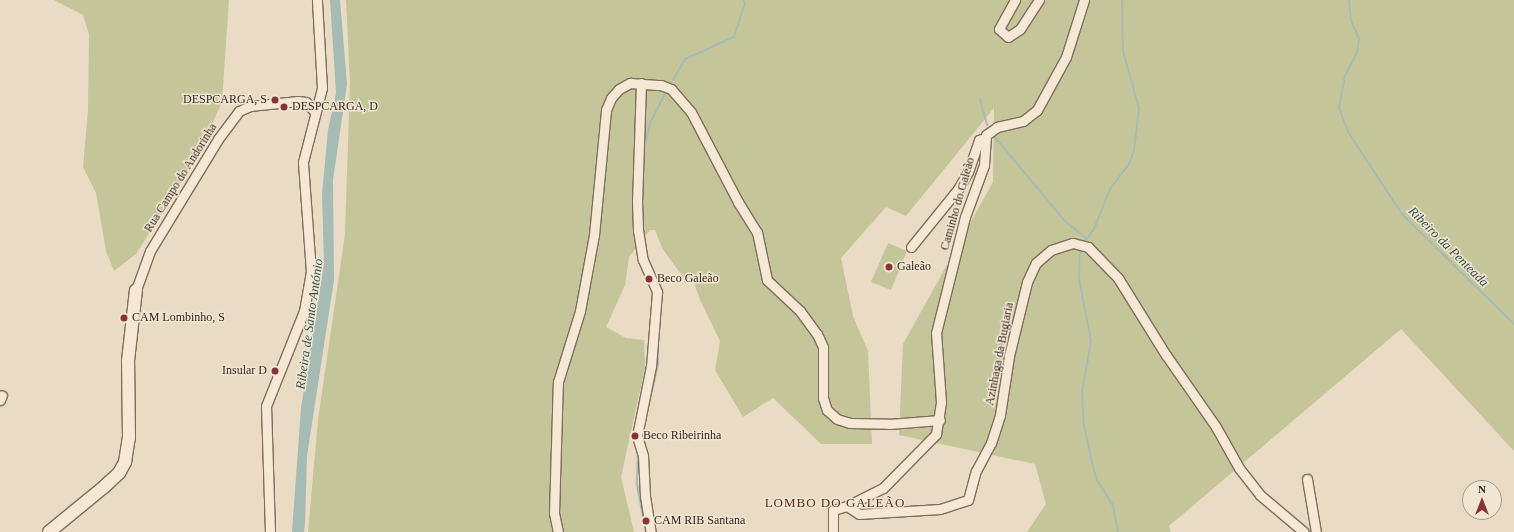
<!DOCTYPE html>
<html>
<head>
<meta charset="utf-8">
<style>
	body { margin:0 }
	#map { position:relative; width:1514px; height:532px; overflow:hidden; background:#e9dbc4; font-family:Georgia,serif }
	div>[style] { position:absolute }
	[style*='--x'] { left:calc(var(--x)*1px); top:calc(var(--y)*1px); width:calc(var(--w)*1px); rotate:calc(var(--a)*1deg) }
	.green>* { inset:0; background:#c4c699 }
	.water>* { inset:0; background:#a5bcb4 }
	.stream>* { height:2px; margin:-1px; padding:0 1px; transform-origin:1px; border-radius:1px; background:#a5bcb4 }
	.roads { filter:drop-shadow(1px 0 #816d5c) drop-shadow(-1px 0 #816d5c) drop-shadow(0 1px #816d5c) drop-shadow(0 -1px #816d5c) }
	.minor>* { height:9px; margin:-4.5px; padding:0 4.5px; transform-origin:4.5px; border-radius:4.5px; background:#f5e9d6 }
	.secondary>* { height:12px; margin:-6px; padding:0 6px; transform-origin:6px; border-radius:6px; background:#f5e9d6 }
	.dots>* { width:11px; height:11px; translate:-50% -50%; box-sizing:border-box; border:2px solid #f1e6d2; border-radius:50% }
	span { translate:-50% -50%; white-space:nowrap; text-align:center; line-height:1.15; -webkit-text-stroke:3px #f1e6d2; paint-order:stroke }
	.poi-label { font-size:12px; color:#33271f }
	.right { translate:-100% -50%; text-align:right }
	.left { translate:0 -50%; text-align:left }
	.street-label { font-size:12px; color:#33271f }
	.water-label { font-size:13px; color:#2f514c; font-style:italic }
	.neighbourhood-label { font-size:13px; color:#5b2a22; letter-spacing:1px }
	.north { position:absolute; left:1462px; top:480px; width:40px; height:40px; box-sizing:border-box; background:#f1e6d2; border:1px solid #a59a8a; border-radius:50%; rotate:0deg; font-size:11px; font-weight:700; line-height:16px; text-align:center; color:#33271f }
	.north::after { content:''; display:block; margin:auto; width:14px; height:18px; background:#8a323a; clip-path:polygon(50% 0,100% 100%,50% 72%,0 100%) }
</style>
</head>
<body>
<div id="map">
	<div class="green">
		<i style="clip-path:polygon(54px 0,229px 0,222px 102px,196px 159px,136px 254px,114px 271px,106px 251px,96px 193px,83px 167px,88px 110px,89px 34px,83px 15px)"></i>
		<i style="clip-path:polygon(346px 0,1514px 0,1514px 451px,1401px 329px,1169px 526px,1171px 532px,1027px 532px,1046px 504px,1035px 464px,899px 435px,903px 344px,993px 182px,994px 108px,906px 216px,886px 207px,841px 258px,853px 316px,868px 351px,872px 444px,821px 444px,773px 398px,743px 417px,715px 370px,720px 341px,700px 300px,692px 277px,683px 277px,662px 248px,655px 230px,650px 230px,629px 257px,625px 285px,606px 327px,626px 338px,644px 340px,645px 368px,621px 477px,634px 532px,308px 532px,318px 420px,345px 234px,350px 82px)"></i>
		<i style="clip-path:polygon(888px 243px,907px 251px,891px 290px,871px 282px)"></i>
	</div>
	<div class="water">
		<i style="clip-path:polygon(330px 0,340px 0,347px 84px,333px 180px,334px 280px,307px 456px,305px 524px,304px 532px,292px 532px,301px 408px,324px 263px,322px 194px,328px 130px,336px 93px)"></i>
	</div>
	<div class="stream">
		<i style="--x:1349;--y:0;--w:21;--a:85"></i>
		<i style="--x:1351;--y:21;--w:19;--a:65"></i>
		<i style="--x:1359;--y:38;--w:15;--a:98"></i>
		<i style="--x:1357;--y:53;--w:26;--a:118"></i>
		<i style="--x:1345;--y:76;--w:33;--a:101"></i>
		<i style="--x:1339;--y:108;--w:26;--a:69"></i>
		<i style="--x:1348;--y:132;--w:98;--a:56.6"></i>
		<i style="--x:1402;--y:214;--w:157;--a:44.5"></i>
		<i style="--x:673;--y:80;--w:24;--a:-60"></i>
		<i style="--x:685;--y:59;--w:54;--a:-24.2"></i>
		<i style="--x:734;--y:37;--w:36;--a:-72"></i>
		<i style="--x:745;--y:3;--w:4;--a:-124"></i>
		<i style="--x:980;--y:100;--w:26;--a:74"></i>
		<i style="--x:993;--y:135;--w:112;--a:50.1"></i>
		<i style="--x:1065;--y:221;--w:28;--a:39"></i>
		<i style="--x:643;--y:154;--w:32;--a:-77"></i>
		<i style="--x:650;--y:123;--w:34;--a:-63"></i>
		<i style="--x:1086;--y:240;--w:14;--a:-54"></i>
		<i style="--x:1094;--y:229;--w:43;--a:-68.2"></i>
		<i style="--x:1110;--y:189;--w:31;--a:-53"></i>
		<i style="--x:1129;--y:164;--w:15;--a:-70"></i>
		<i style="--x:1134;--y:150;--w:42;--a:-83.2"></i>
		<i style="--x:1139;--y:108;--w:59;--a:-105.7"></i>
		<i style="--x:1123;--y:51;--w:51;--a:-91.1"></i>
		<i style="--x:1080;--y:250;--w:29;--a:92"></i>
		<i style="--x:1079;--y:279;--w:63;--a:79"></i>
		<i style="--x:1091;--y:341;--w:52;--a:100"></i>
		<i style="--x:1082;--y:392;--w:33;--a:87"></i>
		<i style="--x:1084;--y:425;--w:43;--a:77.9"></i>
		<i style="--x:1093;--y:467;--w:14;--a:73"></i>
		<i style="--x:1097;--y:480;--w:31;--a:58"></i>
		<i style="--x:1113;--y:506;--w:26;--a:79"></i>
		<i style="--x:658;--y:337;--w:13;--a:-86"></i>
		<i style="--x:647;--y:411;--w:47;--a:-76.6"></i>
		<i style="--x:658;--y:365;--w:16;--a:-90"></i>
		<i style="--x:645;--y:422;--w:4;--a:-76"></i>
		<i style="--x:643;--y:429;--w:2;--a:-63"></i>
		<i style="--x:638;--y:450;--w:35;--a:92"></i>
		<i style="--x:637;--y:485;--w:48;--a:79.2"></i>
	</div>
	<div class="roads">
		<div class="minor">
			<i style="--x:1015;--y:0;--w:33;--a:119"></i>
			<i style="--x:999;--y:29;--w:12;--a:42"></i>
			<i style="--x:1008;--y:37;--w:14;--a:-34"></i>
			<i style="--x:1020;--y:29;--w:35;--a:-57"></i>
			<i style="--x:641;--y:83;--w:118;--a:91.9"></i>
			<i style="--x:637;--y:201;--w:29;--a:88"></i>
			<i style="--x:638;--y:230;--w:30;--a:81"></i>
			<i style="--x:643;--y:260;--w:35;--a:66"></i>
			<i style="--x:657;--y:292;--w:74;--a:94.6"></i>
			<i style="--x:651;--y:366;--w:71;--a:101.3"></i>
			<i style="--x:637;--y:436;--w:21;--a:73"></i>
			<i style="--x:643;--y:456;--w:40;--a:87.1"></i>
			<i style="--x:645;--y:496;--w:36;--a:81"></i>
			<i style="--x:911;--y:247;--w:75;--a:-51"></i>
			<i style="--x:958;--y:189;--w:20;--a:-60"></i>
			<i style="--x:968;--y:172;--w:34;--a:-71"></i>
			<i style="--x:979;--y:140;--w:6;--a:-18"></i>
			<i style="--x:136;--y:290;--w:41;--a:-70.3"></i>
			<i style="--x:150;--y:251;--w:131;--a:-58.7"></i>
			<i style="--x:218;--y:139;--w:35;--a:-53"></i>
			<i style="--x:239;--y:111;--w:12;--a:-24"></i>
			<i style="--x:250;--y:106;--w:48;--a:-5.9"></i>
			<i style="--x:298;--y:101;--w:8;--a:7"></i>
			<i style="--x:306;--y:102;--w:12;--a:48"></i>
			<i style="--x:0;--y:400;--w:5;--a:-68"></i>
			<i style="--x:1307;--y:479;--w:54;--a:80.4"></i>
			<i style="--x:847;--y:506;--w:14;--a:34"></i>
			<i style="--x:859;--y:514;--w:81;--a:-3.5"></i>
			<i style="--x:940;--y:509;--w:29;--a:-18"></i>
			<i style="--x:968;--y:500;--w:30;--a:-75"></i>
			<i style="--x:976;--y:471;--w:32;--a:-62"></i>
			<i style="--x:991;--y:443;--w:29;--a:-72"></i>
			<i style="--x:1000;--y:415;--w:60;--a:-81.3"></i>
			<i style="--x:1009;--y:356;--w:76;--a:-76.3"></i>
			<i style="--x:1027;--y:282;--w:21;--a:-65"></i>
			<i style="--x:1036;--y:263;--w:20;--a:-41"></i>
			<i style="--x:1051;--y:250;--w:23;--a:-18"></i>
			<i style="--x:1073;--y:243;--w:16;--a:15"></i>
			<i style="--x:1088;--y:247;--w:43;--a:45.9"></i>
			<i style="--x:1118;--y:278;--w:91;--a:58.1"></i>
			<i style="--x:1166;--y:355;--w:88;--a:55.2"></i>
			<i style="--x:1216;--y:427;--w:47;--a:60.7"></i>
			<i style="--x:1239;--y:468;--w:34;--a:52"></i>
			<i style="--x:1260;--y:495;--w:57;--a:40.1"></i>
			<i style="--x:270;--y:532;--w:126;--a:-91.8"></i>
			<i style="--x:266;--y:406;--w:102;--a:-68.2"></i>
			<i style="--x:304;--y:311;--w:40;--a:-80"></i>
			<i style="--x:311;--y:272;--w:110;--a:-94.2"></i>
			<i style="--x:303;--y:162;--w:76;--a:-75.6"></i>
			<i style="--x:322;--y:88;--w:88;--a:-93.3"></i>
			<i style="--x:558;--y:532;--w:19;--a:-102"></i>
			<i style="--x:554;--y:513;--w:131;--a:-88.3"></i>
			<i style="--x:558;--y:382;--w:74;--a:-72.8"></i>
			<i style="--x:580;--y:311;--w:77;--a:-79.6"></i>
			<i style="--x:594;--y:235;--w:126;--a:-84.5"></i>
			<i style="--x:606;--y:110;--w:13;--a:-67"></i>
			<i style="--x:611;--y:98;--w:12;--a:-48"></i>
			<i style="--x:619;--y:89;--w:13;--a:-29"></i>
			<i style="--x:630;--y:83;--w:31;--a:4"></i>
			<i style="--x:661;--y:85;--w:11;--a:22"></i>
			<i style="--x:671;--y:89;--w:30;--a:49"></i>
			<i style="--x:691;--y:112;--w:102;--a:62.4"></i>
			<i style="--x:738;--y:202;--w:36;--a:58"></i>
			<i style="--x:757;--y:232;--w:49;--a:78.2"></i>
			<i style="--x:767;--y:280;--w:45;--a:43.2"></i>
			<i style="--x:800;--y:311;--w:29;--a:54"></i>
			<i style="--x:817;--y:334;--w:14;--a:65"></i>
			<i style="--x:823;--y:347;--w:51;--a:90"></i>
			<i style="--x:823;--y:398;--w:13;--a:72"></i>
			<i style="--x:827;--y:410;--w:13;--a:42"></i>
			<i style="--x:837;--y:419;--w:14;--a:17"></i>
			<i style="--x:850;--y:423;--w:39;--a:1"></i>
			<i style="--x:889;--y:424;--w:51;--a:-4.5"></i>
			<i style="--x:833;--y:532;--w:22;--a:-90"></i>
			<i style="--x:833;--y:510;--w:15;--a:-16"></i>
			<i style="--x:847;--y:506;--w:40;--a:-26.6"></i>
			<i style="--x:883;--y:488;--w:76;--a:-45.5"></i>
			<i style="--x:936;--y:434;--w:32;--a:-81"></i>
			<i style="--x:941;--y:402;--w:69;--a:-94.1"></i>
			<i style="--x:936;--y:333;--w:120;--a:-76"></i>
			<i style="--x:965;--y:217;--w:55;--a:-69.9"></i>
			<i style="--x:984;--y:165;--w:30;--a:-86"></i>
			<i style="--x:986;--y:135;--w:14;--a:-36"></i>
			<i style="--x:997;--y:127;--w:27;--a:-13"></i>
			<i style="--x:1023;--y:121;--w:18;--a:-38"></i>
			<i style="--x:1037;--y:110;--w:60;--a:-61.3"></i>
			<i style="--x:1066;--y:57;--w:60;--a:-72.5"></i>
		</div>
		<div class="secondary">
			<i style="--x:49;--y:532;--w:72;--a:-39.4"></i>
			<i style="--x:105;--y:486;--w:19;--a:-43"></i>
			<i style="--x:119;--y:473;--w:13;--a:-61"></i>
			<i style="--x:125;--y:462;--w:24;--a:-81"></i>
			<i style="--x:129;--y:438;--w:77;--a:-90.7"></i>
			<i style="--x:128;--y:361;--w:71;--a:-83.6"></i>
		</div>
	</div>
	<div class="dots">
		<i style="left:275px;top:100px;background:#8a323a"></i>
		<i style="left:284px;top:107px;background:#8a323a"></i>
		<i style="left:889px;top:267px;background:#8a323a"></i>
		<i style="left:649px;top:279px;background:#8a323a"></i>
		<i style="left:124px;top:318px;background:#8a323a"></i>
		<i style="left:275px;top:371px;background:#8a323a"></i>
		<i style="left:635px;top:436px;background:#8a323a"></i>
		<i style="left:646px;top:521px;background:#8a323a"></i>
	</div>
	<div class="poi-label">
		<span class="right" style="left:267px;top:100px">DESPCARGA, S</span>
		<span class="left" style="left:292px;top:107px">DESPCARGA, D</span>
		<span class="left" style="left:897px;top:267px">Galeão</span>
		<span class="left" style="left:657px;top:279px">Beco Galeão</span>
		<span class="left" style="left:132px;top:318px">CAM Lombinho, S</span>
		<span class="right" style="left:267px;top:371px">Insular D</span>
		<span class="left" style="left:643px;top:436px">Beco Ribeirinha</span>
		<span class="left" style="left:654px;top:521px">CAM RIB Santana</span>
	</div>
	<div class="street-label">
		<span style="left:181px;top:178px;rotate:-58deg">Rua Campo do Andorinha</span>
		<span style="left:958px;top:204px;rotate:-74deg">Caminho do Galeão</span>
		<span style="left:1000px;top:354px;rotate:-79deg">Azinhaga da Bugiaria</span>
	</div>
	<div class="water-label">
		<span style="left:1448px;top:247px;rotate:45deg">Ribeiro da Penteada</span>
		<span style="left:310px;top:324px;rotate:-82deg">Ribeira de Santo António</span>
	</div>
	<div class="neighbourhood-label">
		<span style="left:835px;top:503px">LOMBO DO GALEÃO</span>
	</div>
	<div class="north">N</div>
</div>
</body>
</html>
